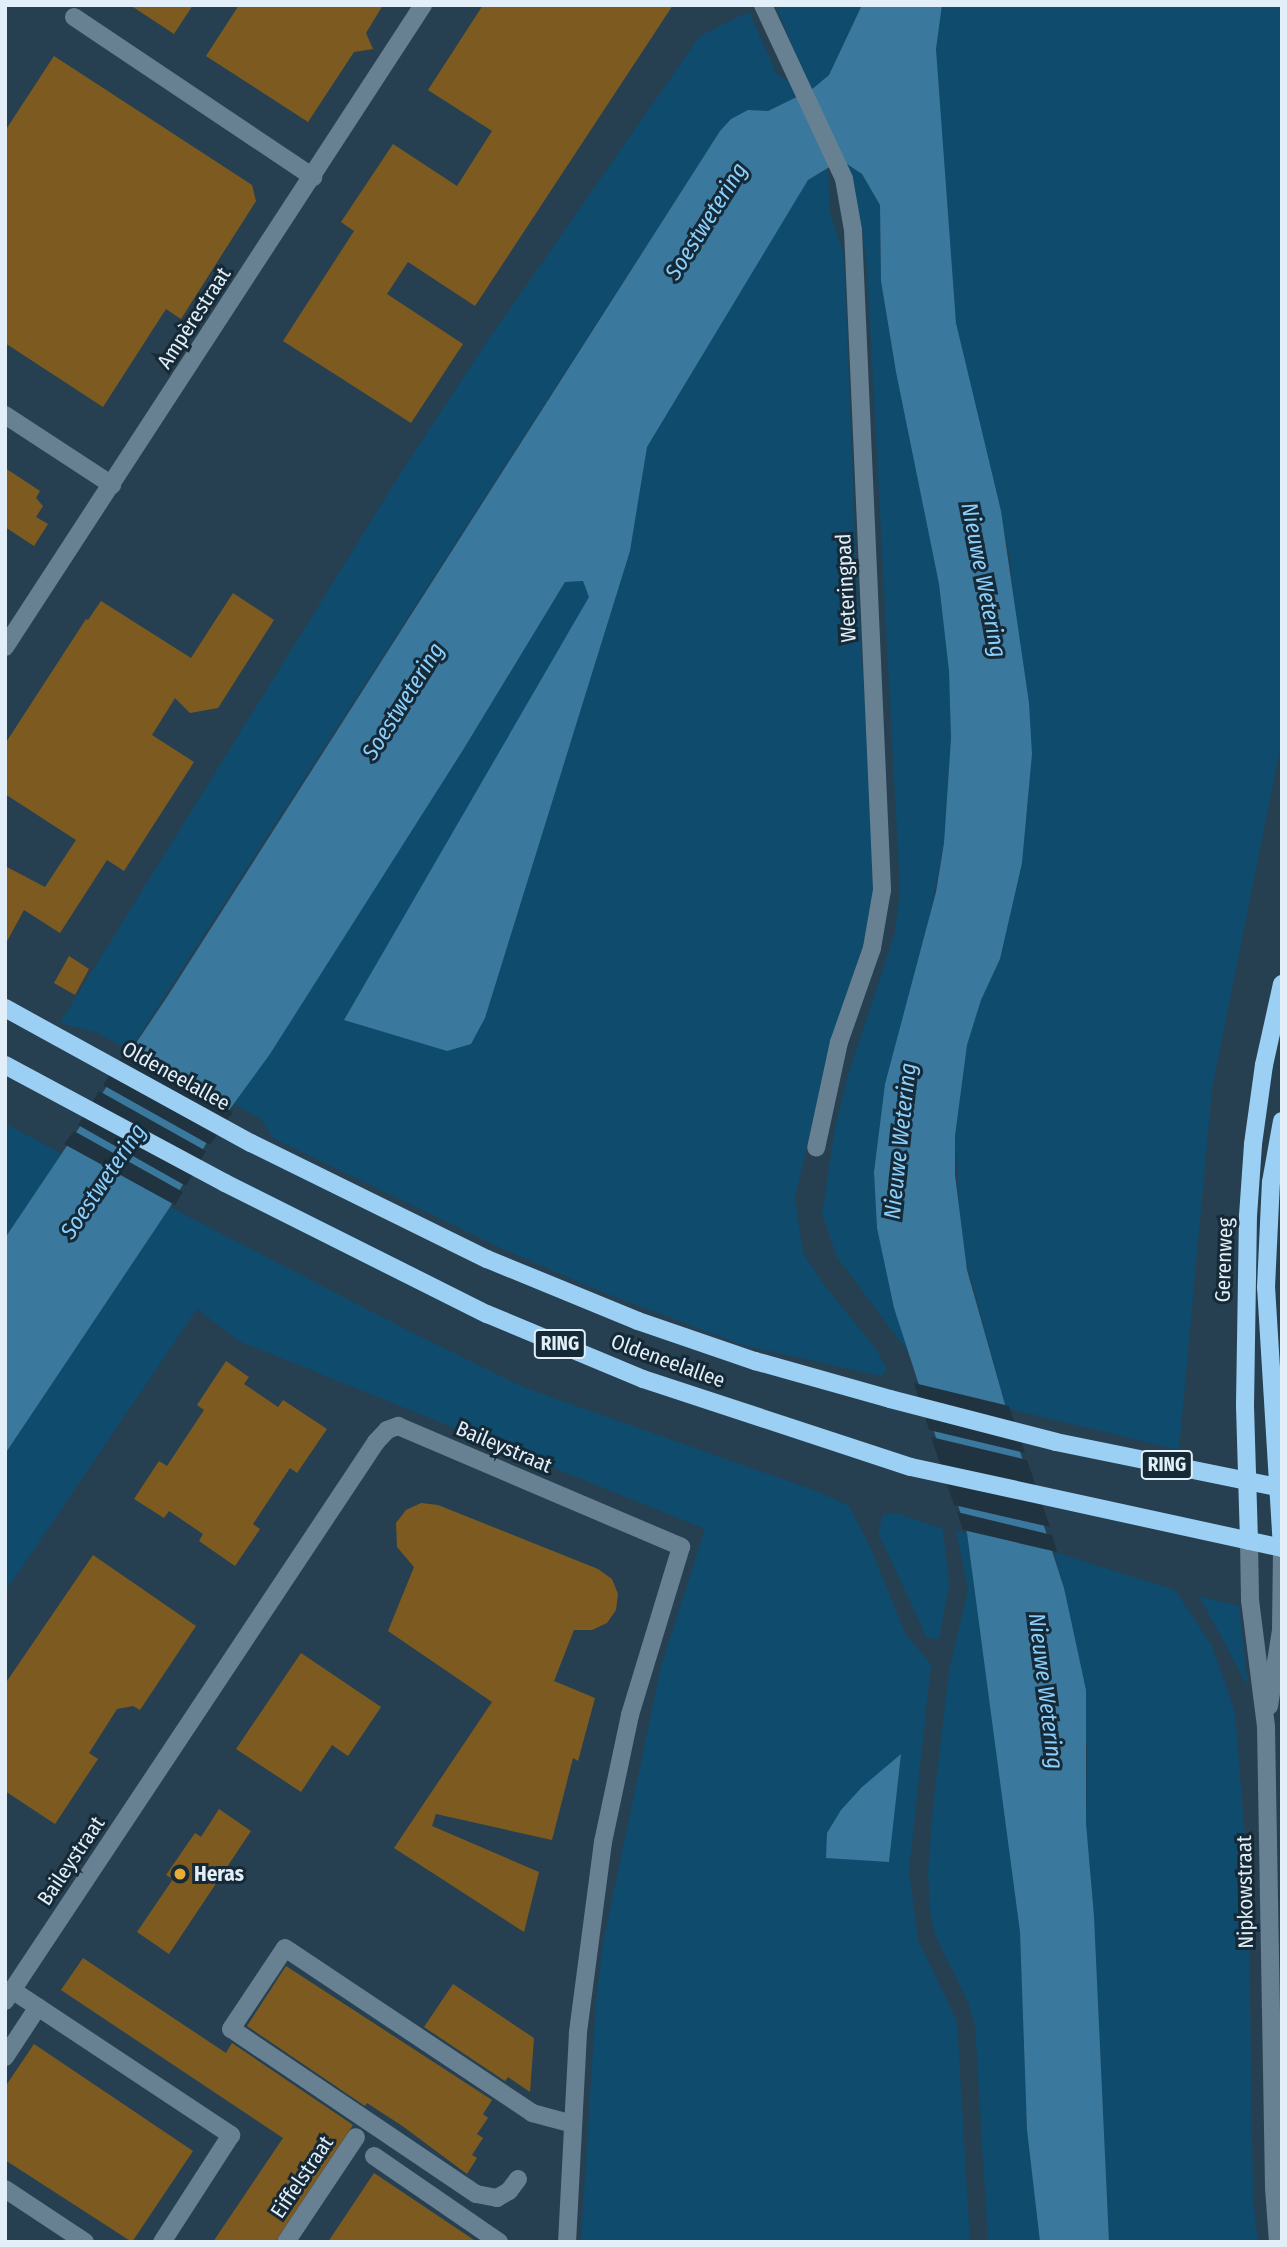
<!DOCTYPE html>
<html>
<head>
<meta charset="utf-8">
<style>
	body { margin:0 }
	#map { position:relative; width:1287px; height:2247px; overflow:hidden; background:#203340; font-family:"Fira Sans Condensed",sans-serif }
	div>[style] { position:absolute }
	[style*='--x'] { left:calc(var(--x)*1px); top:calc(var(--y)*1px); width:calc(var(--w)*1px); rotate:calc(var(--a)*1deg) }
	.built>* { inset:0; background:#274051 }
	.green>* { inset:0; background:#0e4b6c }
	.water>* { inset:0; background:#3a789e }
	.pier>* { inset:0; background:#203340 }
	.building>* { inset:0; background:#7d5b20 }
	.minor>* { height:18px; margin:-9px; padding:0 9px; transform-origin:9px; border-radius:9px; background:#678092 }
	.major>* { height:18px; margin:-9px; padding:0 9px; transform-origin:9px; border-radius:9px; background:#9bd0f4 }
	.dots>* { width:19px; height:19px; translate:-50% -50%; box-sizing:border-box; border:4px solid #162936; border-radius:50% }
	span { translate:-50% -50%; white-space:nowrap; text-align:center; line-height:1.15; -webkit-text-stroke:6px #162936; paint-order:stroke }
	.shield-label span { padding:2px 5px; background:#162936; border:2px solid; border-radius:5px; -webkit-text-stroke-width:0 }
	.shield-label { font-size:19px; color:#e3eff8; font-weight:700 }
	.street-label { font-size:21px; color:#e3eff8 }
	.poi-label { font-size:21px; color:#e3eff8; font-weight:700 }
	.left { translate:0 -50%; text-align:left }
	.water-label { font-size:23px; color:#8bd0fd; font-style:italic }
	.frame { position:absolute; inset:0; border:7px solid #e3eff8; pointer-events:none }
</style>
</head>
<body>
<div id="map">
	<div class="built">
		<i style="clip-path:polygon(5px 5px,1282px 5px,1282px 2242px,5px 2242px)"></i>
	</div>
	<div class="green">
		<i style="clip-path:polygon(775px 5px,862px 5px,829px 75px,811px 90px)"></i>
		<i style="clip-path:polygon(942px 5px,1282px 5px,1282px 739px,1212px 1089px,1179px 1450px,1006px 1408px,961px 1243px,955px 1136px,961px 1086px,967px 1045px,981px 1000px,1000px 959px,1022px 863px,1032px 754px,1009px 554px,956px 323px,936px 49px)"></i>
		<i style="clip-path:polygon(744px 14px,750px 14px,777px 75px,789px 81px,796px 98px,768px 111px,748px 110px,720px 131px,130px 1050px,96px 1032px,60px 1023px,404px 468px,488px 340px,700px 36px)"></i>
		<i style="clip-path:polygon(841px 160px,862px 174px,880px 205px,881px 281px,896px 372px,939px 584px,949px 671px,951px 738px,944px 843px,926px 934px,885px 1084px,874px 1172px,877px 1228px,908px 1352px,837px 1257px,822px 1214px,835px 1127px,849px 1072px,895px 932px,900px 890px,867px 268px,862px 227px)"></i>
		<i style="clip-path:polygon(828px 168px,830px 212px,843px 252px,845px 277px,857px 586px,874px 839px,873px 892px,868px 929px,830px 1047px,795px 1197px,803px 1253px,824px 1285px,877px 1350px,887px 1370px,881px 1376px,743px 1345px,600px 1291px,505px 1250px,273px 1138px,261px 1119px,234px 1104px,463px 750px,565px 582px,583px 581px,589px 596px,485px 1018px,630px 551px,647px 447px,801px 190px,808px 180px)"></i>
		<i style="clip-path:polygon(5px 1123px,62px 1154px,5px 1238px)"></i>
		<i style="clip-path:polygon(evenodd,170px 1207px,409px 1331px,523px 1387px,819px 1492px,849px 1506px,870px 1547px,906px 1635px,931px 1664px,909px 1871px,918px 1940px,957px 2021px,970px 2242px,581px 2242px,596px 2001px,603px 1943px,661px 1667px,705px 1529px,239px 1341px,197px 1309px,5px 1592px,5px 1454px,170px 1207px,901px 1756px,888px 1861px,826px 1857px,841px 1810px,862px 1787px,901px 1756px)"></i>
		<i style="clip-path:polygon(896px 1513px,943px 1529px,949px 1585px,939px 1639px,927px 1638px,878px 1532px,883px 1515px)"></i>
		<i style="clip-path:polygon(956px 1530px,967px 1533px,1020px 1932px,1027px 2130px,1040px 2242px,988px 2242px,975px 2025px,968px 2002px,935px 1935px,930px 1911px,928px 1872px,933px 1807px,949px 1671px,968px 1590px)"></i>
		<i style="clip-path:polygon(1054px 1552px,1175px 1590px,1212px 1646px,1235px 1712px,1248px 1876px,1253px 2199px,1258px 2242px,1109px 2242px,1094px 1916px,1086px 1823px,1087px 1746px,1064px 1588px)"></i>
		<i style="clip-path:polygon(1199px 1596px,1239px 1606px,1248px 1686px)"></i>
	</div>
	<div class="water">
		<i style="clip-path:polygon(862px 5px,942px 5px,936px 49px,956px 323px,1001px 511px,1029px 703px,1032px 754px,1022px 863px,1000px 959px,981px 1000px,967px 1045px,955px 1136px,955px 1175px,967px 1270px,1006px 1408px,1064px 1588px,1086px 1690px,1086px 1823px,1094px 1916px,1109px 2242px,1040px 2242px,1027px 2130px,1020px 1932px,967px 1533px,894px 1308px,877px 1228px,874px 1172px,885px 1084px,936px 892px,944px 843px,951px 738px,949px 671px,939px 584px,896px 372px,881px 281px,880px 205px,862px 174px,841px 160px,808px 180px,647px 447px,630px 551px,485px 1018px,471px 1044px,447px 1051px,344px 1020px,589px 597px,583px 581px,565px 582px,463px 750px,270px 1054px,211px 1135px,170px 1207px,5px 1454px,5px 1238px,167px 997px,720px 131px,731px 119px,748px 110px,768px 111px,811px 90px,829px 75px)"></i>
		<i style="clip-path:polygon(901px 1754px,889px 1862px,826px 1858px,827px 1833px,841px 1810px,862px 1787px)"></i>
	</div>
	<div class="pier">
		<i style="clip-path:polygon(125px 1052px,233px 1112px,210px 1145px,103px 1085px)"></i>
		<i style="clip-path:polygon(99px 1091px,206px 1151px,186px 1186px,78px 1125px)"></i>
		<i style="clip-path:polygon(74px 1131px,183px 1192px,175px 1205px,64px 1144px)"></i>
		<i style="clip-path:polygon(914px 1383px,1009px 1406px,1025px 1453px,929px 1430px)"></i>
		<i style="clip-path:polygon(931px 1437px,1027px 1460px,1050px 1527px,954px 1505px)"></i>
		<i style="clip-path:polygon(957px 1512px,1052px 1535px,1057px 1552px,963px 1530px)"></i>
	</div>
	<div class="building">
		<i style="clip-path:polygon(130px 5px,193px 5px,174px 34px)"></i>
		<i style="clip-path:polygon(239px 5px,383px 5px,366px 33px,373px 49px,354px 52px,308px 122px,206px 56px)"></i>
		<i style="clip-path:polygon(483px 5px,673px 5px,475px 306px,408px 262px,387px 294px,463px 344px,411px 423px,283px 341px,354px 231px,341px 222px,393px 144px,457px 186px,492px 131px,428px 90px)"></i>
		<i style="clip-path:polygon(54px 56px,252px 185px,256px 201px,181px 319px,166px 309px,103px 407px,5px 343px,5px 131px)"></i>
		<i style="clip-path:polygon(5px 468px,40px 491px,36px 498px,43px 506px,36px 517px,48px 524px,34px 546px,5px 527px)"></i>
		<i style="clip-path:polygon(233px 593px,274px 620px,218px 708px,190px 713px,175px 698px,152px 735px,194px 762px,124px 871px,107px 860px,60px 933px,24px 910px,5px 945px,5px 866px,45px 887px,76px 840px,5px 794px,5px 744px,86px 619px,88px 620px,101px 601px,191px 658px)"></i>
		<i style="clip-path:polygon(69px 956px,89px 969px,75px 995px,54px 983px)"></i>
		<i style="clip-path:polygon(226px 1361px,249px 1377px,244px 1384px,278px 1407px,283px 1400px,327px 1429px,297px 1473px,290px 1468px,253px 1524px,260px 1529px,235px 1566px,199px 1541px,203px 1534px,169px 1511px,164px 1518px,134px 1499px,159px 1461px,167px 1466px,204px 1410px,197px 1405px)"></i>
		<i style="clip-path:polygon(421px 1503px,438px 1505px,598px 1569px,612px 1579px,618px 1594px,616px 1610px,607px 1623px,592px 1630px,574px 1630px,554px 1681px,595px 1698px,578px 1761px,573px 1758px,552px 1840px,436px 1814px,432px 1826px,539px 1872px,524px 1932px,394px 1848px,492px 1702px,388px 1631px,414px 1567px,397px 1547px,396px 1523px,406px 1510px)"></i>
		<i style="clip-path:polygon(93px 1555px,196px 1626px,140px 1710px,133px 1706px,117px 1709px,89px 1753px,98px 1759px,55px 1824px,5px 1791px,5px 1684px)"></i>
		<i style="clip-path:polygon(301px 1653px,381px 1707px,348px 1756px,332px 1745px,301px 1792px,236px 1749px)"></i>
		<i style="clip-path:polygon(219px 1809px,251px 1831px,169px 1954px,137px 1932px,173px 1879px,166px 1875px,195px 1833px,201px 1837px)"></i>
		<i style="clip-path:polygon(83px 1958px,226px 2053px,232px 2043px,353px 2125px,275px 2242px,213px 2242px,283px 2138px,61px 1990px)"></i>
		<i style="clip-path:polygon(286px 1966px,492px 2100px,483px 2114px,488px 2118px,477px 2134px,483px 2138px,472px 2155px,477px 2158px,467px 2174px,401px 2125px,367px 2103px,365px 2106px,247px 2026px)"></i>
		<i style="clip-path:polygon(453px 1984px,534px 2038px,530px 2092px,508px 2077px,505px 2081px,424px 2027px)"></i>
		<i style="clip-path:polygon(34px 2044px,193px 2151px,132px 2242px,5px 2160px,5px 2087px)"></i>
		<i style="clip-path:polygon(374px 2173px,477px 2242px,328px 2242px)"></i>
	</div>
	<div class="minor">
		<i style="--x:763;--y:5;--w:192;--a:65"></i>
		<i style="--x:844;--y:179;--w:52;--a:80"></i>
		<i style="--x:853;--y:230;--w:661;--a:87.48"></i>
		<i style="--x:882;--y:890;--w:59;--a:99.8"></i>
		<i style="--x:872;--y:948;--w:100;--a:109.3"></i>
		<i style="--x:839;--y:1042;--w:108;--a:102.2"></i>
		<i style="--x:74;--y:17;--w:288;--a:33.8"></i>
		<i style="--x:5;--y:415;--w:128;--a:33.2"></i>
		<i style="--x:5;--y:647;--w:766;--a:-56.93"></i>
		<i style="--x:1249;--y:1541;--w:59;--a:89"></i>
		<i style="--x:1250;--y:1600;--w:128;--a:82.8"></i>
		<i style="--x:1266;--y:1727;--w:461;--a:89"></i>
		<i style="--x:1274;--y:2188;--w:54;--a:85.8"></i>
		<i style="--x:1269;--y:1706;--w:77;--a:-81"></i>
		<i style="--x:1281;--y:1630;--w:82;--a:-89.3"></i>
		<i style="--x:12;--y:1990;--w:263;--a:33.5"></i>
		<i style="--x:231;--y:2135;--w:127;--a:122.8"></i>
		<i style="--x:5;--y:2001;--w:671;--a:-56.43"></i>
		<i style="--x:376;--y:1442;--w:16;--a:-47"></i>
		<i style="--x:387;--y:1430;--w:12;--a:-20"></i>
		<i style="--x:398;--y:1426;--w:308;--a:23.1"></i>
		<i style="--x:681;--y:1547;--w:176;--a:106.9"></i>
		<i style="--x:630;--y:1715;--w:130;--a:102"></i>
		<i style="--x:603;--y:1842;--w:193;--a:97.5"></i>
		<i style="--x:578;--y:2033;--w:209;--a:93"></i>
		<i style="--x:5;--y:2057;--w:60;--a:-56.6"></i>
		<i style="--x:374;--y:2156;--w:152;--a:34.5"></i>
		<i style="--x:518;--y:2179;--w:15;--a:127"></i>
		<i style="--x:509;--y:2191;--w:14;--a:150"></i>
		<i style="--x:497;--y:2198;--w:21;--a:-169"></i>
		<i style="--x:476;--y:2194;--w:295;--a:-146"></i>
		<i style="--x:231;--y:2029;--w:97;--a:-56.3"></i>
		<i style="--x:285;--y:1948;--w:297;--a:33.7"></i>
		<i style="--x:532;--y:2113;--w:42;--a:15"></i>
		<i style="--x:5;--y:2189;--w:96;--a:33.5"></i>
		<i style="--x:286;--y:2242;--w:126;--a:-56.3"></i>
	</div>
	<div class="major">
		<i style="--x:5;--y:1008;--w:281;--a:28.8"></i>
		<i style="--x:251;--y:1143;--w:263;--a:26.2"></i>
		<i style="--x:487;--y:1259;--w:163;--a:22.3"></i>
		<i style="--x:638;--y:1321;--w:124;--a:18.9"></i>
		<i style="--x:755;--y:1361;--w:140;--a:15.7"></i>
		<i style="--x:890;--y:1399;--w:171;--a:14.5"></i>
		<i style="--x:1056;--y:1442;--w:231;--a:11.5"></i>
		<i style="--x:5;--y:1065;--w:250;--a:28.2"></i>
		<i style="--x:225;--y:1183;--w:293;--a:26.6"></i>
		<i style="--x:487;--y:1314;--w:169;--a:22.6"></i>
		<i style="--x:643;--y:1379;--w:282;--a:18.2"></i>
		<i style="--x:911;--y:1467;--w:380;--a:12.3"></i>
		<i style="--x:1249;--y:1541;--w:136;--a:-91.7"></i>
		<i style="--x:1245;--y:1405;--w:189;--a:-89.1"></i>
		<i style="--x:1248;--y:1216;--w:72;--a:-86"></i>
		<i style="--x:1253;--y:1144;--w:80;--a:-82.1"></i>
		<i style="--x:1264;--y:1065;--w:83;--a:-77.5"></i>
		<i style="--x:1282;--y:1548;--w:261;--a:-93.5"></i>
		<i style="--x:1266;--y:1287;--w:105;--a:-87.3"></i>
		<i style="--x:1271;--y:1182;--w:62;--a:-79.8"></i>
	</div>
	<div class="dots">
		<i style="left:180px;top:1874px;background:#e9ab38"></i>
	</div>
	<div class="shield-label">
		<span style="left:560px;top:1344px">RING</span>
		<span style="left:1167px;top:1465px">RING</span>
	</div>
	<div class="street-label">
		<span style="left:194px;top:318px;rotate:-57deg">Ampèrestraat</span>
		<span style="left:846px;top:588px;rotate:-93deg">Weteringpad</span>
		<span style="left:176px;top:1076px;rotate:29deg">Oldeneelallee</span>
		<span style="left:1224px;top:1260px;rotate:-88deg">Gerenweg</span>
		<span style="left:668px;top:1361px;rotate:20deg">Oldeneelallee</span>
		<span style="left:504px;top:1447px;rotate:23deg">Baileystraat</span>
		<span style="left:71px;top:1861px;rotate:-56deg">Baileystraat</span>
		<span style="left:1245px;top:1892px;rotate:-91deg">Nipkowstraat</span>
		<span style="left:302px;top:2177px;rotate:-56deg">Eiffelstraat</span>
	</div>
	<div class="poi-label">
		<span class="left" style="left:194px;top:1874px">Heras</span>
	</div>
	<div class="water-label">
		<span style="left:706px;top:221px;rotate:-58deg">Soestwetering</span>
		<span style="left:984px;top:580px;rotate:79deg">Nieuwe Wetering</span>
		<span style="left:403px;top:701px;rotate:-58deg">Soestwetering</span>
		<span style="left:900px;top:1141px;rotate:-84deg">Nieuwe Wetering</span>
		<span style="left:103px;top:1181px;rotate:-56deg">Soestwetering</span>
		<span style="left:1046px;top:1691px;rotate:83deg">Nieuwe Wetering</span>
	</div>
	<div class="frame"></div>
</div>
</body>
</html>
